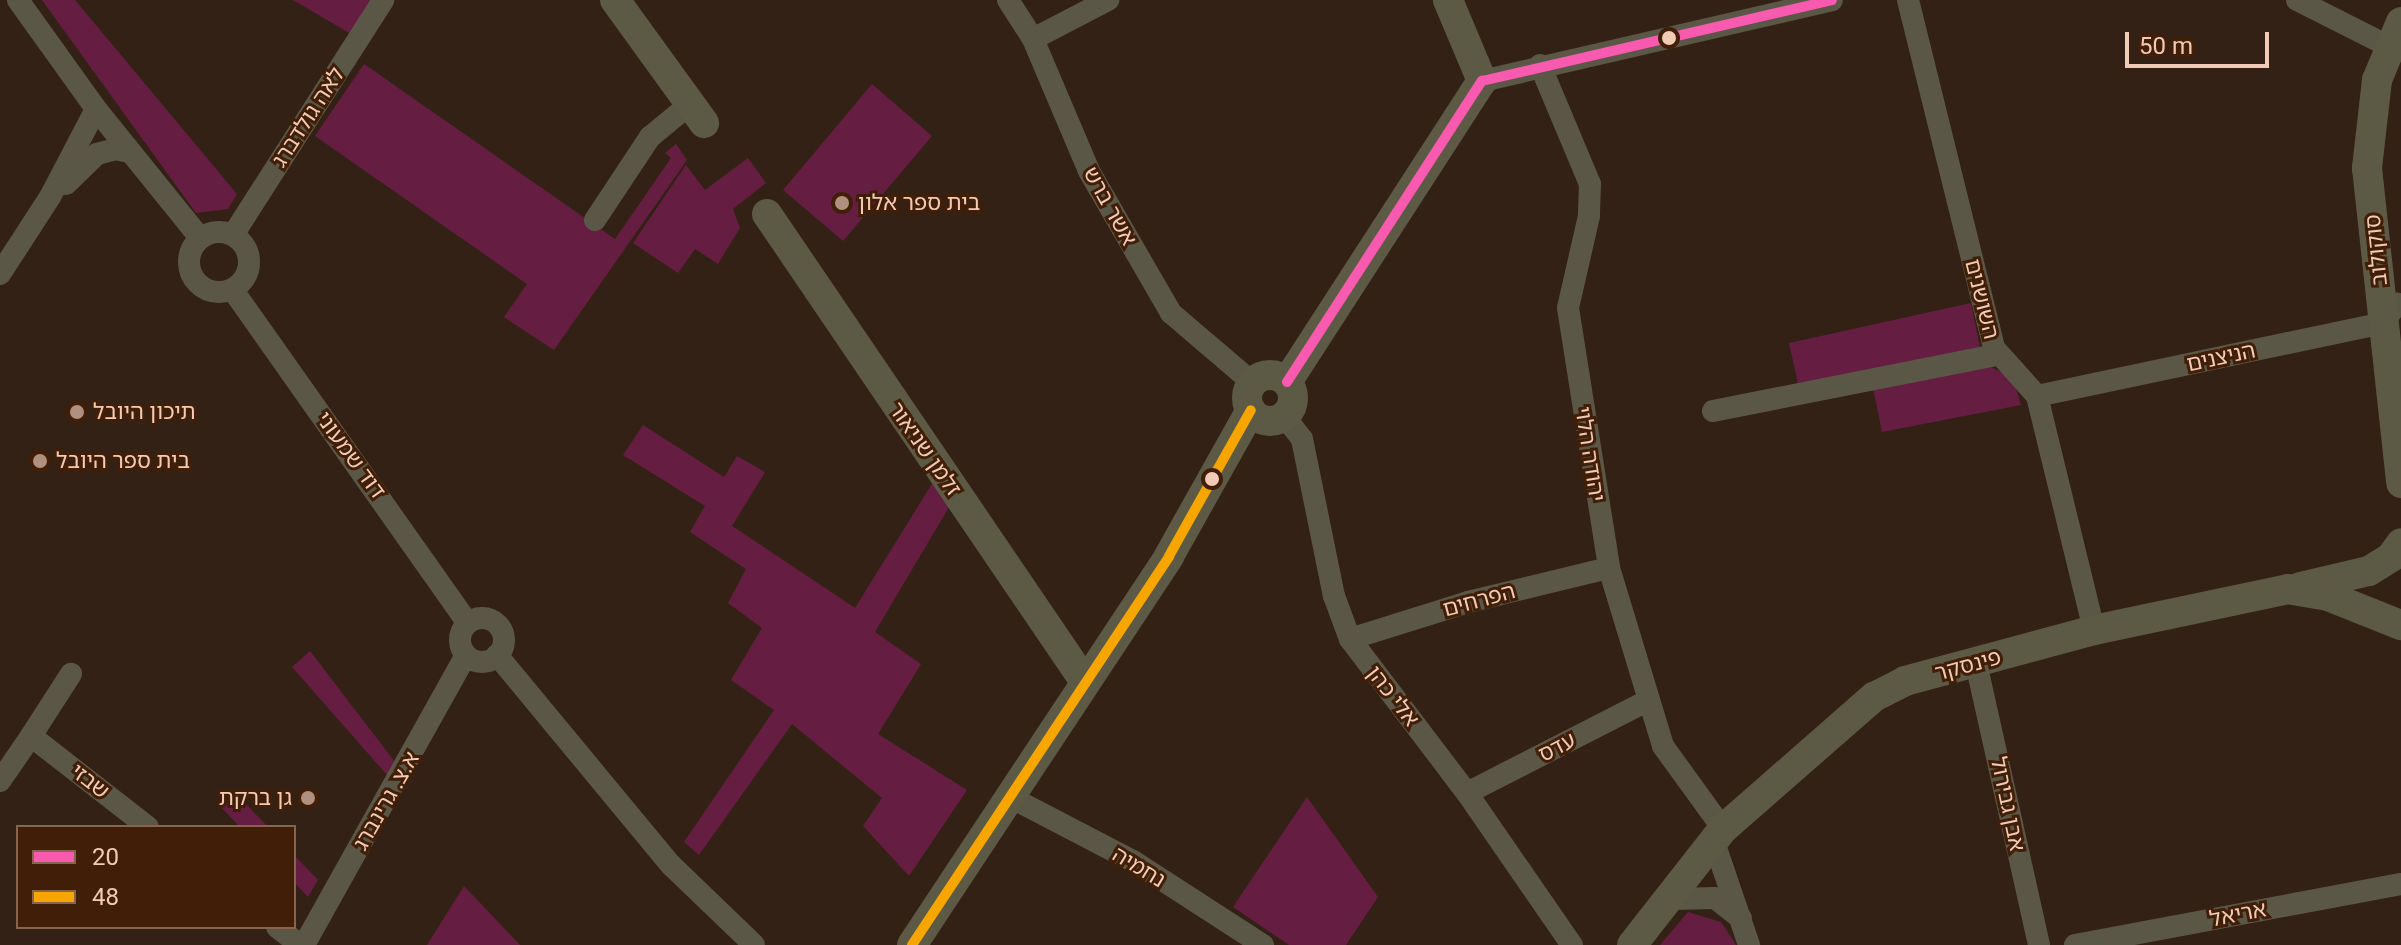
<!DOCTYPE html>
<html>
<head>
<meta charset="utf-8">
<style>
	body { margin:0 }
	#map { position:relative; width:2401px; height:945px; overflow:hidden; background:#342115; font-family:Roboto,"Noto Sans Hebrew",sans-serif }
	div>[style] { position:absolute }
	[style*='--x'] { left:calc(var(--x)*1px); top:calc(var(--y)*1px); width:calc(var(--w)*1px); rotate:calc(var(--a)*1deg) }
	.green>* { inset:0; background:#651e42 }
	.street>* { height:22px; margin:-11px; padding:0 11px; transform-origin:11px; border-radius:11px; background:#5b5746 }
	.street>.ring { margin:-11px; padding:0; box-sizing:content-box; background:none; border:22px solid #5b5746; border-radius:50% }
	.secondary>* { height:30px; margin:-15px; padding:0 15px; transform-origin:15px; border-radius:15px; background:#5c5944 }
	.secondary>.ring { margin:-15px; padding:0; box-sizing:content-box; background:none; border:30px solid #5c5944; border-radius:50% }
	.bus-1>* { height:10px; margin:-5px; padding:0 5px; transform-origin:5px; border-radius:5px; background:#f75aaf }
	.bus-2>* { height:10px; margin:-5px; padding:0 5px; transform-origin:5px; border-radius:5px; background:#f7a600 }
	.dots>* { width:22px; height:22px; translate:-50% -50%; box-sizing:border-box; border:4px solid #411e08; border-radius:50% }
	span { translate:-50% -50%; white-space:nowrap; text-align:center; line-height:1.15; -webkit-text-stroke:6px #411e08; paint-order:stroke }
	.street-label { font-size:22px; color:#f2cbb6 }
	.poi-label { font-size:22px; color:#f2cbb6 }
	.left { translate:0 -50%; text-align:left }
	.right { translate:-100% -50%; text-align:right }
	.legend { position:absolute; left:16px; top:825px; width:280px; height:104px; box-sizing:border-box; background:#411e08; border:2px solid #88634e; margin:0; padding:10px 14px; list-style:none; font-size:24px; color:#f2cbb6 }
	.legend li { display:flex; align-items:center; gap:16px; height:40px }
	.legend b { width:40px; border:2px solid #88634e }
	.scale { position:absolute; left:2125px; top:32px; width:144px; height:36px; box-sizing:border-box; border:4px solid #f2cbb6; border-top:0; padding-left:10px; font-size:24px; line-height:28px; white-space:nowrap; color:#f2cbb6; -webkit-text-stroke:6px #411e08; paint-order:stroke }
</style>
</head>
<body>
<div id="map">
	<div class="green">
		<i style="clip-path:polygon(42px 0,75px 0,237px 194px,228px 209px,196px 213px)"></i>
		<i style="clip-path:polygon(293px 0,378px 0,356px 37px)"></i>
		<i style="clip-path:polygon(364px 64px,615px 239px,671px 158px,665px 153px,676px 144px,687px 160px,554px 350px,504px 317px,527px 284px,315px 136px)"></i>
		<i style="clip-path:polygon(872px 84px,932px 136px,843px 241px,783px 190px)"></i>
		<i style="clip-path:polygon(748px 158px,766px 183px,733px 209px,740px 228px,718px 264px,695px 249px,678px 273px,633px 243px,686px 165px,705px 190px)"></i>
		<i style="clip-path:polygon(1971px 303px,1980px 348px,1799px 388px,1789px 343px)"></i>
		<i style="clip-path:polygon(1991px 367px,2013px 378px,2021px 405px,1882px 432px,1873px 388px)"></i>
		<i style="clip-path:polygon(643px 425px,724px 477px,737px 456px,765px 472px,732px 526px,855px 608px,935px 479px,952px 502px,875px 632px,921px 664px,878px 734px,967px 790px,909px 876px,863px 826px,882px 798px,792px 724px,699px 855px,684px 842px,774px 710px,731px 680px,762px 628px,728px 603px,746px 569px,690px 532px,705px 506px,623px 455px)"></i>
		<i style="clip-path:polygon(310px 651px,395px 762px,387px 775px,292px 667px)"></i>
		<i style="clip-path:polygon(1307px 797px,1378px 897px,1346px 945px,1289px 945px,1233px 907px)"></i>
		<i style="clip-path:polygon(242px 800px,268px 827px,240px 827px,221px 807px,228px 801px,234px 807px)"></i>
		<i style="clip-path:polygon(294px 855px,318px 880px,308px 897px,294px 882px)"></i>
		<i style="clip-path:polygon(464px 886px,520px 945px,427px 945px)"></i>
		<i style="clip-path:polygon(1688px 912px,1721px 922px,1736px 945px,1660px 945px)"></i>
	</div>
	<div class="street">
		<i style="--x:18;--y:0;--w:134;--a:54.4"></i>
		<i style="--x:96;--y:109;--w:166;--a:51.1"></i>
		<i style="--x:1008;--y:0;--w:46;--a:57.3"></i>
		<i style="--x:1033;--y:39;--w:143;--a:67"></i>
		<i style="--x:1089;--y:171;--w:164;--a:60"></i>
		<i style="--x:1171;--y:313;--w:108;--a:40.5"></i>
		<i style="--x:1908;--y:0;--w:358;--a:76.1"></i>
		<i style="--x:1994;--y:348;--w:64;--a:48.1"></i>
		<i style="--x:2037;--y:396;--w:241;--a:76.3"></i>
		<i style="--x:2297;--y:0;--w:111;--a:26.8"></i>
		<i style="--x:1033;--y:39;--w:85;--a:-27.5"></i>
		<i style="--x:1540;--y:65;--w:129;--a:67.2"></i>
		<i style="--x:1590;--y:184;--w:32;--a:92"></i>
		<i style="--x:1589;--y:216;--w:94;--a:102.9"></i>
		<i style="--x:1568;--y:308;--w:263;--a:81"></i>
		<i style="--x:1609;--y:568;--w:186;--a:73.1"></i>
		<i style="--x:1663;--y:746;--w:102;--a:54.1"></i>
		<i style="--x:1482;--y:81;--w:359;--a:-13"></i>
		<i style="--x:66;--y:184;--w:43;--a:-44.1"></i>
		<i style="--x:97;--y:154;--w:20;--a:-15"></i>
		<i style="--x:116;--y:149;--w:13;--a:13"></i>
		<i style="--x:595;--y:220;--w:100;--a:-56.5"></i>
		<i style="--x:650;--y:137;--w:52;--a:-39.5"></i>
		<i class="ring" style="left:189px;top:232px;width:38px;height:38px"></i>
		<i style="--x:233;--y:235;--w:279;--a:-57.4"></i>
		<i style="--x:0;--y:274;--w:92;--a:-57"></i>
		<i style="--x:50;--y:197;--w:99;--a:-62.4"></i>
		<i style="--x:232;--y:289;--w:409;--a:54.8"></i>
		<i style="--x:2037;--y:396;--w:354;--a:-11.9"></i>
		<i style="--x:2383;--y:323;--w:24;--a:-54"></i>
		<i style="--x:1713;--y:411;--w:289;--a:-11.2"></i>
		<i style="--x:1284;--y:416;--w:29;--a:52"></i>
		<i style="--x:1302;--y:439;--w:160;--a:78.5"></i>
		<i style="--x:1334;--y:596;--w:46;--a:69.6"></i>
		<i style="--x:1350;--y:639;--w:193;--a:52.8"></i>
		<i style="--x:1467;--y:793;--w:185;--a:55.4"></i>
		<i class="ring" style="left:460px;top:618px;width:22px;height:22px"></i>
		<i style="--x:1350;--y:639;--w:124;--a:-17.4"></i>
		<i style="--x:1468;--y:602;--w:145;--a:-13.6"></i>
		<i style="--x:497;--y:655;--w:273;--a:50.4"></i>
		<i style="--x:671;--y:865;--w:115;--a:43.9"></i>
		<i style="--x:1976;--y:663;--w:289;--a:77.4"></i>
		<i style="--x:31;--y:736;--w:74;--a:-57.2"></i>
		<i style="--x:0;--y:781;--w:55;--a:-55.4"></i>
		<i style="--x:31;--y:736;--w:148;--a:37.9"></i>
		<i style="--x:1467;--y:793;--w:202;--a:-27.1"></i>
		<i style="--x:1010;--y:797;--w:139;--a:27.5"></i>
		<i style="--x:1133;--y:861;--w:155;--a:32.9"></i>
		<i style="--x:1714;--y:842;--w:109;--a:71.2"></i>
		<i style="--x:1672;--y:899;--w:43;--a:-1.3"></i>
		<i style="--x:1715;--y:898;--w:33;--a:38"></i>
		<i style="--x:277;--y:927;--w:29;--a:38"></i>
		<i style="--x:304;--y:945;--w:332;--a:-60.8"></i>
		<i style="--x:2075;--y:945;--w:332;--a:-10.6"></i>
	</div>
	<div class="secondary">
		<i style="--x:615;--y:0;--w:152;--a:54.1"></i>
		<i style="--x:2401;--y:22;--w:63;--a:112.5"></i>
		<i style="--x:2377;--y:80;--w:89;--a:96.5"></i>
		<i style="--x:2367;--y:168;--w:317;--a:83.8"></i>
		<i style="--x:767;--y:214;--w:566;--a:55.8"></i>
		<i class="ring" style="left:1247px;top:375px;width:16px;height:16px"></i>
		<i style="--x:1287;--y:382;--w:359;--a:-57.1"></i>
		<i style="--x:1482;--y:81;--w:88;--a:-112.8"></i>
		<i style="--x:2300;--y:587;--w:71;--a:-13.1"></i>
		<i style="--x:2369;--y:571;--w:26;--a:-32"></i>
		<i style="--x:2391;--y:557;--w:17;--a:-54"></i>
		<i style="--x:912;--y:945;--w:466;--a:-56.5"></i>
		<i style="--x:1169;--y:556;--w:167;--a:-60.7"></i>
		<i style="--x:1632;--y:945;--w:147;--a:-51.9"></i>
		<i style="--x:1723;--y:829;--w:201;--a:-41.2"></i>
		<i style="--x:1874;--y:697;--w:35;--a:-27"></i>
		<i style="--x:1905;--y:681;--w:196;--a:-15.1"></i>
		<i style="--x:2094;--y:630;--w:198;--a:-11.9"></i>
		<i style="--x:2288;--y:589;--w:41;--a:9.9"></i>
		<i style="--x:2328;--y:596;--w:79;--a:21.7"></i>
	</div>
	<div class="bus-1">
		<i style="--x:1287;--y:382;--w:359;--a:-57.1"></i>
		<i style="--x:1482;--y:81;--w:359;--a:-13"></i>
	</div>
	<div class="bus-2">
		<i style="--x:912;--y:945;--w:466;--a:-56.5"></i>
		<i style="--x:1169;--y:556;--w:167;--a:-60.7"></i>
	</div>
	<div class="dots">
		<i style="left:1669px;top:38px;background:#f2cbb6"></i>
		<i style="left:842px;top:203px;background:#b0907e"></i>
		<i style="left:77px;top:412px;background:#b0907e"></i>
		<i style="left:40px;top:461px;background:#b0907e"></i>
		<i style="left:1212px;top:479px;background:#f2cbb6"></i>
		<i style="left:308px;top:798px;background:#b0907e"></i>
	</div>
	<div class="street-label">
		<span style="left:308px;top:117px;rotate:-57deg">לאה גולדברג</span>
		<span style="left:1110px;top:206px;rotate:61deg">אשר ברש</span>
		<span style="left:2376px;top:250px;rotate:-96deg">סוקולוב</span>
		<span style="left:1982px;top:299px;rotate:76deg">השושנים</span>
		<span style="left:2221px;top:357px;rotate:-12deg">הניצנים</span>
		<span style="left:925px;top:449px;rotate:55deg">זלמן שניאור</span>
		<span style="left:1590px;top:454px;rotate:81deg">יהודה הלוי</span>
		<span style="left:351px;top:455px;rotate:54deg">דוד שמעוני</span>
		<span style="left:1479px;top:600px;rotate:-15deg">הפרחים</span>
		<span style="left:1968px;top:665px;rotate:-15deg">פינסקר</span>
		<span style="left:1393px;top:696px;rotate:52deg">אלי כהן</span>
		<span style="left:1557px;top:747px;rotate:-27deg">עדס</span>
		<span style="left:90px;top:781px;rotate:38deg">שבזי</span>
		<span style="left:386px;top:801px;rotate:-60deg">א.צ. גרינברג</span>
		<span style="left:2008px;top:804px;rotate:78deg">אבן גבירול</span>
		<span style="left:1139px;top:867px;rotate:31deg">נחמיה</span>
		<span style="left:2238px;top:914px;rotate:-11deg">אריאל</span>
	</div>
	<div class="poi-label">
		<span class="left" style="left:858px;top:203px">בית ספר אלון</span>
		<span class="left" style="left:93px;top:412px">תיכון היובל</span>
		<span class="left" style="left:56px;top:461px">בית ספר היובל</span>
		<span class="right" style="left:292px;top:798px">גן ברקת</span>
	</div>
	<ul class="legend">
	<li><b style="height:10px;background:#f75aaf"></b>20</li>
	<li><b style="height:10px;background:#f7a600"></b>48</li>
	</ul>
	<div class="scale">50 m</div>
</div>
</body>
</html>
